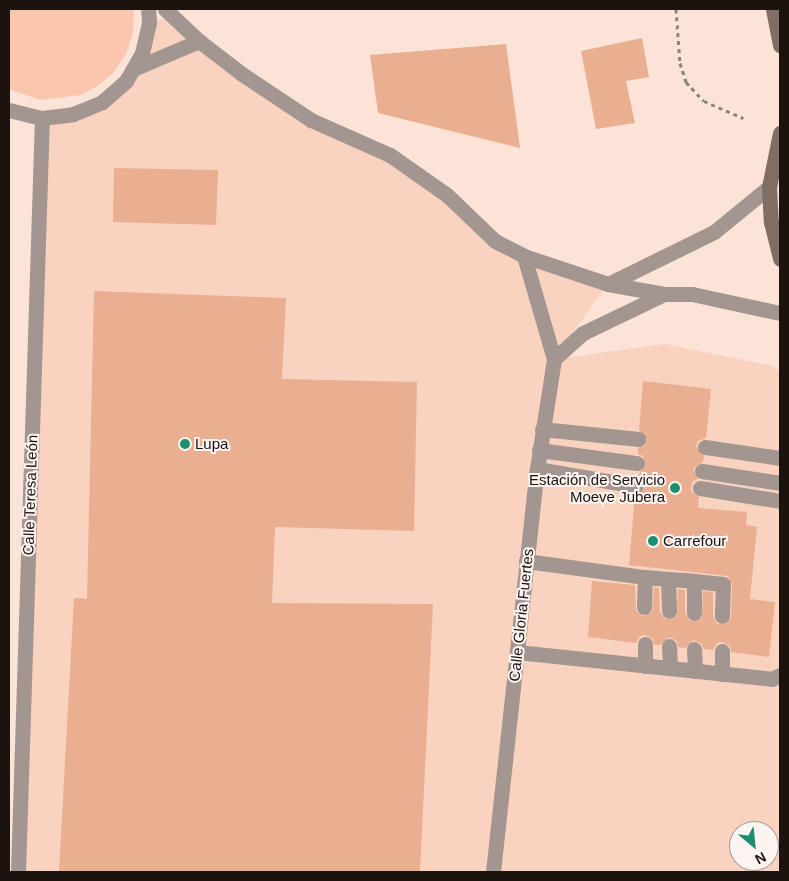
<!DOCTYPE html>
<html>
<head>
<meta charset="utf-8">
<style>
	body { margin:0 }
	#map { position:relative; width:789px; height:881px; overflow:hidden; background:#fce3d7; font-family:Arial,sans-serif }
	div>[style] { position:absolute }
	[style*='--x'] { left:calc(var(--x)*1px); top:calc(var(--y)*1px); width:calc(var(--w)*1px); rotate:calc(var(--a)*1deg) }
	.built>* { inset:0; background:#f9d3c0 }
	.green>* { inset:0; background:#fac6ae }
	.building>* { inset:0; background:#eaae91 }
	.path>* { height:3px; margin-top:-1.5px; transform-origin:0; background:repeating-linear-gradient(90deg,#918077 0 4px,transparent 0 8px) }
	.lane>* { height:15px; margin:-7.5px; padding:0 7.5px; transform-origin:7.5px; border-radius:7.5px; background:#a3958f }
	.street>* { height:15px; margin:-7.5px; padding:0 7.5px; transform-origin:7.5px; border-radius:7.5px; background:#a3958f }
	.secondary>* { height:15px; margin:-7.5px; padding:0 7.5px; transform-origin:7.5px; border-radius:7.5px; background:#806e65 }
	.dots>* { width:14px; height:14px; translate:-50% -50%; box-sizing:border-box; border:2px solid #fbf4f1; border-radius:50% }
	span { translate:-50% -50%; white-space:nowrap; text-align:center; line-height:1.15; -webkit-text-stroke:4px #fbf4f1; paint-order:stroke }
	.poi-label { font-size:15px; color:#1d130e }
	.left { translate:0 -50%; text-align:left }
	.right { translate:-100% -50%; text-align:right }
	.street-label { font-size:15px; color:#1d130e }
	.frame { position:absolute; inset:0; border:10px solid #1d130e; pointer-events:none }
	.north { position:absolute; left:729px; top:821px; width:50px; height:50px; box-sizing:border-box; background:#fbf4f1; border:1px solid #a29a96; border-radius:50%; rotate:152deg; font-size:14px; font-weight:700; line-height:20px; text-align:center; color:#1d130e }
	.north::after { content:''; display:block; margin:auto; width:18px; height:22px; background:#1d8e6f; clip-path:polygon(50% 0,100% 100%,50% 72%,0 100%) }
</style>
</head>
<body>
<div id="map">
	<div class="built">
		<i style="clip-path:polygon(evenodd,174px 17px,242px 74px,390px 155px,495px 241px,608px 284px,554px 359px,665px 344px,772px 366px,780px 371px,780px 872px,18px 872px,42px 118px,73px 114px,126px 81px,149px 22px,174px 17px,739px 831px,769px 831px,769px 861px,739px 861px,739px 831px)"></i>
	</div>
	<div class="green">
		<i style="clip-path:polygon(9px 9px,134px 9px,133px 33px,126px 54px,114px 72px,99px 85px,81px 95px,40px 100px,9px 89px)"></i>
	</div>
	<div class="building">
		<i style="clip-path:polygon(642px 38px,649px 77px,626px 81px,635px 123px,596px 129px,581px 51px)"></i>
		<i style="clip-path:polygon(506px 44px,520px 148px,378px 113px,370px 55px)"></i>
		<i style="clip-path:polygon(114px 168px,218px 170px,216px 225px,113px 222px)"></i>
		<i style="clip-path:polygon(94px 291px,286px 298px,282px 379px,417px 382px,414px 531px,275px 527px,272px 603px,433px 604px,420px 872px,59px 871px,74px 598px,87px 599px)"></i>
		<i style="clip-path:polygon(643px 381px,711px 389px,706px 438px,698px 441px,696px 446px,704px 456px,703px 462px,693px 469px,698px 479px,692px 482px,691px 491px,699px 497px,698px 508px,747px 512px,746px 525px,757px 527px,750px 599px,775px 602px,769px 657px,731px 652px,730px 646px,722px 642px,717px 643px,713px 650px,703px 649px,702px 644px,694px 640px,685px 648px,678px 647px,677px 641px,669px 637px,660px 645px,654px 645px,653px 639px,645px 635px,640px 636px,636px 643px,588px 637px,592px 581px,635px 585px,636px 611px,643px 616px,652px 612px,654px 587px,659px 588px,660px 612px,665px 619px,673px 619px,677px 615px,678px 589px,685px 590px,685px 613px,690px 621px,698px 621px,702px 617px,703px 591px,713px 592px,713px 616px,717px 624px,726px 624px,731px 617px,732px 584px,728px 576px,629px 565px,635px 495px,645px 487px,642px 479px,637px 477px,646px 464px,643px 456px,638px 454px,638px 448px,645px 445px,647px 439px,639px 430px)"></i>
	</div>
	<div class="path">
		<i style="--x:676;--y:9;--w:54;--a:85.8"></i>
		<i style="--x:680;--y:63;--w:20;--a:72"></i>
		<i style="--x:686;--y:82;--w:26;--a:47"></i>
		<i style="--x:704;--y:101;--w:43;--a:23.6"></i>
	</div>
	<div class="lane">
		<i style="--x:542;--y:429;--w:97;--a:5.9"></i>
		<i style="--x:705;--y:447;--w:76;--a:8.3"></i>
		<i style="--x:539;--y:450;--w:99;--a:7.6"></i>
		<i style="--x:537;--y:469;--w:100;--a:9.7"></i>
		<i style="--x:702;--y:471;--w:79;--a:8.7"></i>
		<i style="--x:700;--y:488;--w:81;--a:9.2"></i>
		<i style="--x:526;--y:561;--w:120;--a:7.7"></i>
		<i style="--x:645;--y:577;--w:30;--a:92"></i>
		<i style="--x:645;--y:577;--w:23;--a:5"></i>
		<i style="--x:668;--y:579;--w:32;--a:88"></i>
		<i style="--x:668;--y:579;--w:26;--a:4"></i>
		<i style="--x:694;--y:581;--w:32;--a:90"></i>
		<i style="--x:694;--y:581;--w:29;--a:6"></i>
		<i style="--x:723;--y:584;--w:32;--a:92"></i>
		<i style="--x:645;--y:644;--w:22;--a:90"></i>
		<i style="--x:669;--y:646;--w:22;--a:87"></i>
		<i style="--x:694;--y:649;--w:22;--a:87"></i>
		<i style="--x:722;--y:651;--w:23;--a:90"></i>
		<i style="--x:517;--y:652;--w:256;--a:6"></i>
		<i style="--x:772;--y:679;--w:9;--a:-27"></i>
	</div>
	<div class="street">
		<i style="--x:165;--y:9;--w:47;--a:43.3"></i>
		<i style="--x:199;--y:41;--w:54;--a:37.5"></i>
		<i style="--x:242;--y:74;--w:83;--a:33.7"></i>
		<i style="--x:311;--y:120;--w:86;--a:23.9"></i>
		<i style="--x:390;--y:155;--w:70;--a:35.1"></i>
		<i style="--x:447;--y:195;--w:66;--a:43.8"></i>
		<i style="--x:495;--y:241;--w:33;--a:27"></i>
		<i style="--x:524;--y:256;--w:89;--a:18.4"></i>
		<i style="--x:608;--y:284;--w:57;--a:10.1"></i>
		<i style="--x:664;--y:294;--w:28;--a:0"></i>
		<i style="--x:692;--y:294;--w:90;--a:12.2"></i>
		<i style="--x:133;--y:69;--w:72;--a:-23"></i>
		<i style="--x:9;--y:110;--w:34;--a:14"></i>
		<i style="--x:42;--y:118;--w:31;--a:-7"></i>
		<i style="--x:73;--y:114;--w:31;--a:-22"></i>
		<i style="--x:102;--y:102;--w:32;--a:-41"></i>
		<i style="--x:126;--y:81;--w:32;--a:-60"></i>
		<i style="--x:142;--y:53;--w:32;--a:-77"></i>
		<i style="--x:149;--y:22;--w:13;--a:-94"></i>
		<i style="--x:524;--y:256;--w:107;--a:73.8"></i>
		<i style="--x:554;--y:359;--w:39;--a:-42"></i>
		<i style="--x:583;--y:333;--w:90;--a:-25.7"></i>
		<i style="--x:608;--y:284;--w:118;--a:-26.1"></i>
		<i style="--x:714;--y:232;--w:71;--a:-39.3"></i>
		<i style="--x:18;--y:872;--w:754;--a:-88.18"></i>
		<i style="--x:493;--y:872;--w:405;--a:-83.8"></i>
		<i style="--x:537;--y:469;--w:111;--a:-81.2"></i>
	</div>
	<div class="secondary">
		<i style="--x:773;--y:9;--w:37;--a:79"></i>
		<i style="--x:780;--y:133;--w:55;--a:101.5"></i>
		<i style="--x:769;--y:187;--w:35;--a:87"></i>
		<i style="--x:771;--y:222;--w:38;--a:76"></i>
	</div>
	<div class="dots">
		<i style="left:185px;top:444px;background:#1d8e6f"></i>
		<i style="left:675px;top:488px;background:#1d8e6f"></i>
		<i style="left:653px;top:541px;background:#1d8e6f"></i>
	</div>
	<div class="poi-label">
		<span class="left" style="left:195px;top:444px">Lupa</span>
		<span class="right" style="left:665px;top:488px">Estación de Servicio<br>Moeve Jubera</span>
		<span class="left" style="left:663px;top:541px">Carrefour</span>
	</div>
	<div class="street-label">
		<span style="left:30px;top:495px;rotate:-88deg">Calle Teresa León</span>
		<span style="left:521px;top:615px;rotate:-84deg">Calle Gloria Fuertes</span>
	</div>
	<div class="frame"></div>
	<div class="north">N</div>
</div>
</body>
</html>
